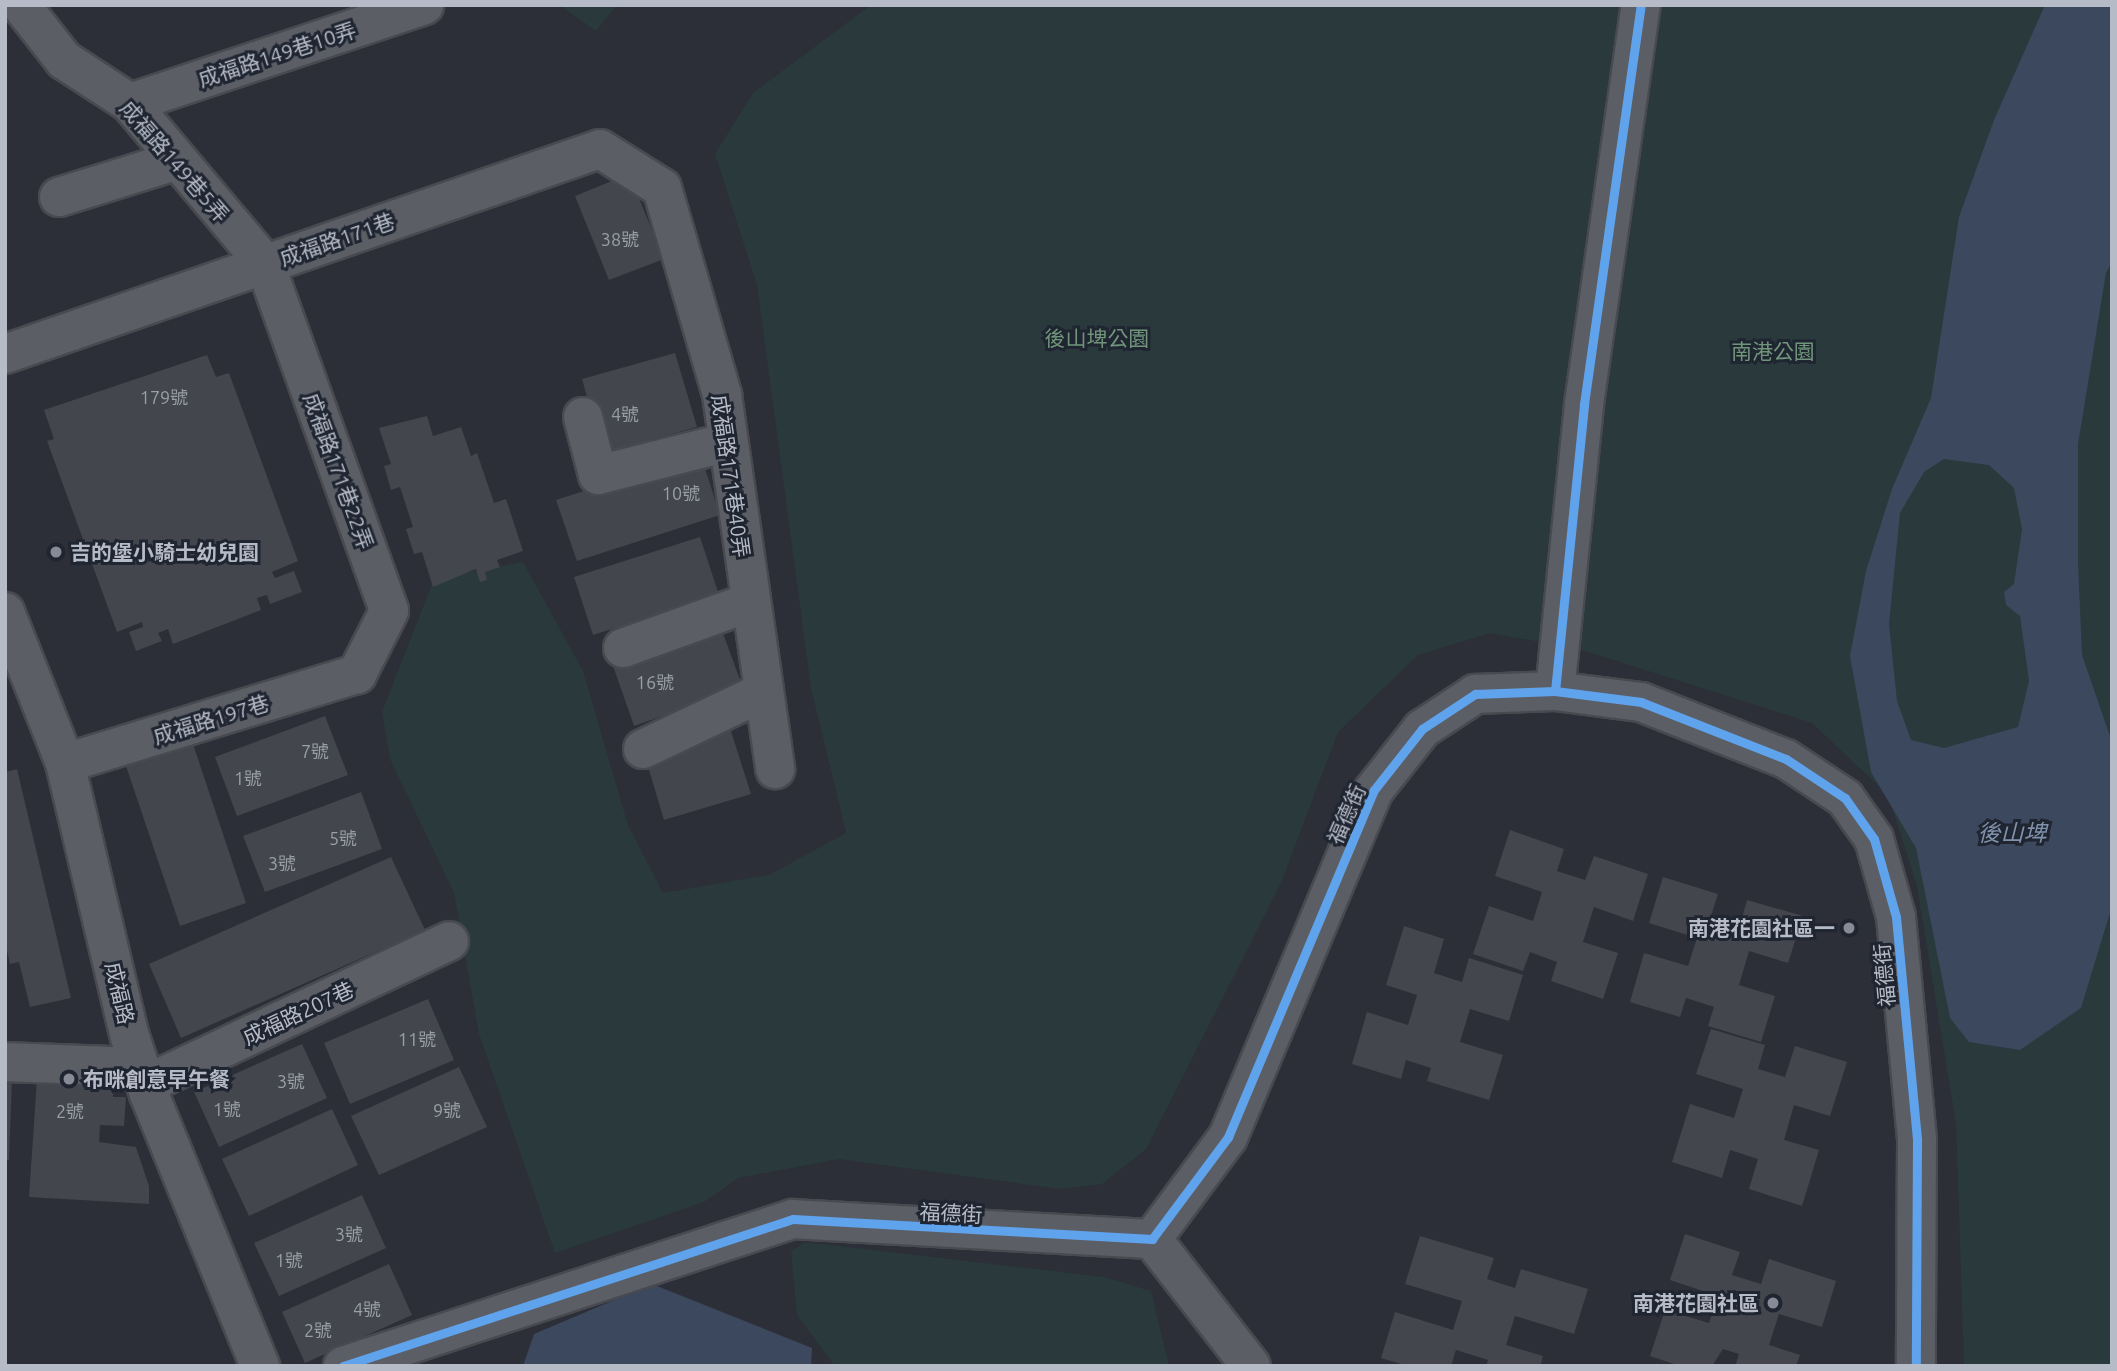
<!DOCTYPE html>
<html>
<head>
<meta charset="utf-8">
<style>
	body { margin:0 }
	#map { position:relative; width:2117px; height:1371px; overflow:hidden; background:#2c2f37; font-family:Ubuntu,"Noto Sans TC",sans-serif }
	div>[style] { position:absolute }
	[style*='--x'] { left:calc(var(--x)*1px); top:calc(var(--y)*1px); width:calc(var(--w)*1px); rotate:calc(var(--a)*1deg) }
	.green>* { inset:0; background:#29393c }
	.water>* { inset:0; background:#3c485e }
	.building>* { inset:0; background:#43464c }
	.roads { filter:drop-shadow(2px 0 #484a50) drop-shadow(-2px 0 #484a50) drop-shadow(0 2px #484a50) drop-shadow(0 -2px #484a50) }
	.minor>* { height:38px; margin:-19px; padding:0 19px; transform-origin:19px; border-radius:19px; background:#5b5e65 }
	.cycleway>* { height:9px; margin:-4.5px; padding:0 4.5px; transform-origin:4.5px; border-radius:4.5px; background:#60a3ed }
	.dots>* { width:19px; height:19px; translate:-50% -50%; box-sizing:border-box; border:4px solid #1f2531; border-radius:50% }
	span { translate:-50% -50%; white-space:nowrap; text-align:center; line-height:1.15; -webkit-text-stroke:6px #1f2531; paint-order:stroke }
	.number-label { font-size:18px; color:#999ea8 }
	.number-label span { -webkit-text-stroke-width:0 }
	.street-label { font-size:21px; color:#b6bcc7 }
	.park-label { font-size:21px; color:#70957a }
	.poi-label { font-size:21px; color:#b6bcc7; font-weight:700 }
	.left { translate:0 -50%; text-align:left }
	.right { translate:-100% -50%; text-align:right }
	.water-label { font-size:23px; color:#8191ab; font-style:italic }
	.frame { position:absolute; inset:0; border:7px solid #b6bcc7; pointer-events:none }
</style>
</head>
<body>
<div id="map">
	<div class="green">
		<i style="clip-path:polygon(559px 5px,617px 5px,596px 31px)"></i>
		<i style="clip-path:polygon(871px 5px,2112px 5px,2112px 1366px,1964px 1366px,1956px 1124px,1917px 886px,1888px 795px,1812px 723px,1579px 649px,1490px 633px,1418px 655px,1338px 732px,1281px 883px,1146px 1149px,1102px 1184px,1061px 1189px,839px 1159px,738px 1178px,704px 1202px,555px 1253px,479px 1034px,454px 893px,390px 759px,382px 712px,434px 579px,523px 562px,583px 671px,628px 825px,663px 893px,769px 875px,846px 833px,811px 688px,757px 285px,715px 154px,753px 93px)"></i>
		<i style="clip-path:polygon(805px 1242px,1104px 1277px,1151px 1291px,1169px 1366px,835px 1366px,797px 1315px,791px 1251px)"></i>
	</div>
	<div class="water">
		<i style="clip-path:polygon(evenodd,2045px 5px,2112px 5px,2112px 262px,2106px 273px,2078px 444px,2078px 562px,2082px 655px,2112px 742px,2112px 906px,2081px 1008px,2020px 1050px,1969px 1042px,1950px 1018px,1916px 848px,1871px 772px,1850px 656px,1866px 571px,1892px 489px,1931px 398px,1959px 217px,1994px 120px,2045px 5px,1944px 459px,1989px 465px,2014px 488px,2022px 529px,2014px 584px,2004px 592px,2006px 605px,2020px 616px,2029px 681px,2018px 727px,1944px 748px,1911px 740px,1897px 701px,1889px 624px,1900px 513px,1924px 472px,1944px 459px)"></i>
		<i style="clip-path:polygon(652px 1284px,812px 1348px,811px 1366px,523px 1366px,534px 1334px)"></i>
	</div>
	<div class="building">
		<i style="clip-path:polygon(629px 174px,664px 259px,609px 280px,575px 196px)"></i>
		<i style="clip-path:polygon(675px 353px,697px 427px,603px 453px,582px 379px)"></i>
		<i style="clip-path:polygon(207px 355px,216px 377px,229px 373px,298px 561px,272px 572px,275px 578px,294px 571px,302px 592px,270px 604px,267px 595px,257px 598px,261px 610px,173px 644px,168px 629px,158px 633px,162px 641px,136px 651px,129px 632px,143px 627px,142px 622px,117px 632px,47px 441px,54px 439px,44px 410px)"></i>
		<i style="clip-path:polygon(427px 416px,433px 436px,461px 427px,471px 456px,477px 453px,494px 503px,506px 499px,523px 551px,497px 560px,500px 567px,485px 572px,487px 580px,480px 582px,476px 569px,433px 587px,422px 552px,414px 554px,406px 529px,413px 527px,400px 487px,391px 490px,384px 466px,391px 464px,379px 428px)"></i>
		<i style="clip-path:polygon(700px 453px,720px 515px,577px 561px,556px 500px)"></i>
		<i style="clip-path:polygon(700px 537px,719px 595px,593px 635px,574px 577px)"></i>
		<i style="clip-path:polygon(720px 625px,743px 688px,634px 726px,612px 663px)"></i>
		<i style="clip-path:polygon(325px 716px,348px 775px,237px 816px,215px 757px)"></i>
		<i style="clip-path:polygon(730px 728px,751px 794px,664px 820px,644px 753px)"></i>
		<i style="clip-path:polygon(193px 744px,246px 903px,180px 926px,126px 766px)"></i>
		<i style="clip-path:polygon(17px 769px,71px 998px,30px 1007px,19px 962px,10px 964px,5px 941px,5px 772px)"></i>
		<i style="clip-path:polygon(361px 792px,382px 849px,265px 892px,243px 836px)"></i>
		<i style="clip-path:polygon(1510px 830px,1564px 849px,1557px 871px,1585px 880px,1594px 856px,1648px 874px,1633px 921px,1594px 907px,1583px 942px,1618px 953px,1603px 999px,1551px 981px,1557px 962px,1530px 952px,1523px 971px,1473px 954px,1489px 906px,1533px 921px,1542px 892px,1495px 876px)"></i>
		<i style="clip-path:polygon(391px 857px,425px 930px,181px 1038px,149px 964px)"></i>
		<i style="clip-path:polygon(1663px 877px,1718px 894px,1711px 916px,1740px 925px,1747px 900px,1803px 916px,1788px 963px,1749px 951px,1739px 985px,1775px 996px,1761px 1042px,1708px 1026px,1714px 1007px,1686px 998px,1680px 1017px,1630px 1002px,1644px 953px,1688px 966px,1697px 938px,1649px 923px)"></i>
		<i style="clip-path:polygon(1404px 926px,1444px 939px,1434px 973px,1462px 982px,1469px 958px,1523px 975px,1509px 1021px,1470px 1009px,1460px 1042px,1503px 1055px,1489px 1100px,1427px 1081px,1431px 1068px,1406px 1060px,1401px 1079px,1352px 1064px,1367px 1012px,1408px 1025px,1417px 995px,1386px 985px)"></i>
		<i style="clip-path:polygon(428px 999px,454px 1060px,350px 1104px,324px 1043px)"></i>
		<i style="clip-path:polygon(1711px 1029px,1765px 1045px,1758px 1069px,1785px 1077px,1795px 1046px,1847px 1062px,1830px 1116px,1794px 1105px,1784px 1140px,1819px 1150px,1802px 1206px,1749px 1189px,1758px 1159px,1730px 1150px,1722px 1178px,1672px 1162px,1690px 1104px,1734px 1118px,1743px 1089px,1696px 1074px)"></i>
		<i style="clip-path:polygon(302px 1044px,327px 1098px,219px 1147px,194px 1092px)"></i>
		<i style="clip-path:polygon(459px 1067px,487px 1127px,379px 1175px,351px 1116px)"></i>
		<i style="clip-path:polygon(5px 1077px,12px 1078px,9px 1160px,5px 1160px)"></i>
		<i style="clip-path:polygon(37px 1079px,114px 1084px,113px 1097px,126px 1097px,124px 1126px,100px 1125px,99px 1142px,136px 1147px,149px 1186px,149px 1204px,29px 1197px)"></i>
		<i style="clip-path:polygon(332px 1109px,358px 1165px,249px 1216px,222px 1159px)"></i>
		<i style="clip-path:polygon(362px 1195px,386px 1248px,279px 1296px,254px 1243px)"></i>
		<i style="clip-path:polygon(1685px 1234px,1740px 1252px,1732px 1275px,1761px 1284px,1769px 1259px,1836px 1281px,1822px 1327px,1779px 1314px,1769px 1345px,1800px 1355px,1796px 1366px,1740px 1366px,1736px 1364px,1739px 1354px,1723px 1349px,1712px 1366px,1680px 1366px,1650px 1356px,1665px 1310px,1709px 1323px,1718px 1296px,1670px 1280px)"></i>
		<i style="clip-path:polygon(1420px 1236px,1494px 1258px,1487px 1279px,1515px 1288px,1521px 1269px,1588px 1289px,1574px 1334px,1515px 1316px,1506px 1345px,1543px 1356px,1540px 1366px,1486px 1366px,1488px 1360px,1456px 1350px,1451px 1366px,1408px 1366px,1381px 1358px,1395px 1312px,1453px 1330px,1462px 1301px,1405px 1284px)"></i>
		<i style="clip-path:polygon(389px 1264px,412px 1315px,305px 1363px,282px 1312px)"></i>
	</div>
	<div class="roads">
		<div class="minor">
			<i style="--x:21;--y:5;--w:70;--a:52"></i>
			<i style="--x:64;--y:60;--w:79;--a:33.1"></i>
			<i style="--x:130;--y:103;--w:210;--a:50"></i>
			<i style="--x:265;--y:264;--w:368;--a:70.3"></i>
			<i style="--x:389;--y:611;--w:71;--a:116.9"></i>
			<i style="--x:357;--y:674;--w:305;--a:163"></i>
			<i style="--x:130;--y:103;--w:310;--a:-18.4"></i>
			<i style="--x:59;--y:197;--w:121;--a:-17.2"></i>
			<i style="--x:5;--y:354;--w:629;--a:-19.01"></i>
			<i style="--x:600;--y:149;--w:73;--a:32.2"></i>
			<i style="--x:662;--y:188;--w:216;--a:73.8"></i>
			<i style="--x:722;--y:395;--w:378;--a:81.9"></i>
			<i style="--x:583;--y:417;--w:60;--a:75.5"></i>
			<i style="--x:598;--y:475;--w:134;--a:-14.2"></i>
			<i style="--x:5;--y:612;--w:162;--a:68.3"></i>
			<i style="--x:65;--y:763;--w:282;--a:76.7"></i>
			<i style="--x:130;--y:1037;--w:60;--a:71.6"></i>
			<i style="--x:149;--y:1094;--w:294;--a:67.8"></i>
			<i style="--x:623;--y:648;--w:133;--a:-19.8"></i>
			<i style="--x:1555;--y:691;--w:288;--a:-84.2"></i>
			<i style="--x:1584;--y:404;--w:403;--a:-81.9"></i>
			<i style="--x:643;--y:749;--w:133;--a:-25.4"></i>
			<i style="--x:5;--y:1062;--w:135;--a:2.1"></i>
			<i style="--x:147;--y:1084;--w:334;--a:-25.3"></i>
			<i style="--x:1152;--y:1239;--w:127;--a:-53.3"></i>
			<i style="--x:1228;--y:1137;--w:376;--a:-67.2"></i>
			<i style="--x:1374;--y:790;--w:78;--a:-51.8"></i>
			<i style="--x:1422;--y:729;--w:64;--a:-33.4"></i>
			<i style="--x:1475;--y:694;--w:80;--a:-2.1"></i>
			<i style="--x:1555;--y:691;--w:87;--a:7.3"></i>
			<i style="--x:1641;--y:702;--w:156;--a:21.5"></i>
			<i style="--x:1786;--y:759;--w:71;--a:33.5"></i>
			<i style="--x:1845;--y:798;--w:50;--a:54.7"></i>
			<i style="--x:1874;--y:839;--w:81;--a:74.2"></i>
			<i style="--x:1896;--y:917;--w:223;--a:84.6"></i>
			<i style="--x:1917;--y:1139;--w:227;--a:90.3"></i>
			<i style="--x:1152;--y:1239;--w:161;--a:52.1"></i>
			<i style="--x:343;--y:1366;--w:473;--a:-18.1"></i>
			<i style="--x:793;--y:1219;--w:360;--a:3.2"></i>
		</div>
	</div>
	<div class="cycleway">
		<i style="--x:1555;--y:691;--w:288;--a:-84.2"></i>
		<i style="--x:1584;--y:404;--w:403;--a:-81.9"></i>
		<i style="--x:343;--y:1366;--w:473;--a:-18.1"></i>
		<i style="--x:793;--y:1219;--w:360;--a:3.2"></i>
		<i style="--x:1152;--y:1239;--w:127;--a:-53.3"></i>
		<i style="--x:1228;--y:1137;--w:376;--a:-67.2"></i>
		<i style="--x:1374;--y:790;--w:78;--a:-51.8"></i>
		<i style="--x:1422;--y:729;--w:64;--a:-33.4"></i>
		<i style="--x:1475;--y:694;--w:80;--a:-2.1"></i>
		<i style="--x:1555;--y:691;--w:87;--a:7.3"></i>
		<i style="--x:1641;--y:702;--w:156;--a:21.5"></i>
		<i style="--x:1786;--y:759;--w:71;--a:33.5"></i>
		<i style="--x:1845;--y:798;--w:50;--a:54.7"></i>
		<i style="--x:1874;--y:839;--w:81;--a:74.2"></i>
		<i style="--x:1896;--y:917;--w:223;--a:84.6"></i>
		<i style="--x:1917;--y:1139;--w:227;--a:90.3"></i>
	</div>
	<div class="dots">
		<i style="left:56px;top:552px;background:#868b95"></i>
		<i style="left:1849px;top:928px;background:#868b95"></i>
		<i style="left:69px;top:1079px;background:#868b95"></i>
		<i style="left:1773px;top:1303px;background:#868b95"></i>
	</div>
	<div class="number-label">
		<span style="left:620px;top:239px">38號</span>
		<span style="left:164px;top:397px">179號</span>
		<span style="left:625px;top:414px">4號</span>
		<span style="left:681px;top:493px">10號</span>
		<span style="left:655px;top:682px">16號</span>
		<span style="left:315px;top:751px">7號</span>
		<span style="left:248px;top:778px">1號</span>
		<span style="left:343px;top:838px">5號</span>
		<span style="left:282px;top:863px">3號</span>
		<span style="left:417px;top:1039px">11號</span>
		<span style="left:291px;top:1081px">3號</span>
		<span style="left:227px;top:1109px">1號</span>
		<span style="left:447px;top:1110px">9號</span>
		<span style="left:70px;top:1111px">2號</span>
		<span style="left:349px;top:1234px">3號</span>
		<span style="left:289px;top:1260px">1號</span>
		<span style="left:367px;top:1309px">4號</span>
		<span style="left:318px;top:1330px">2號</span>
	</div>
	<div class="street-label">
		<span style="left:277px;top:54px;rotate:-18deg">成福路149巷10弄</span>
		<span style="left:175px;top:161px;rotate:49deg">成福路149巷5弄</span>
		<span style="left:337px;top:239px;rotate:-19deg">成福路171巷</span>
		<span style="left:339px;top:471px;rotate:70deg">成福路171巷22弄</span>
		<span style="left:731px;top:476px;rotate:82deg">成福路171巷40弄</span>
		<span style="left:211px;top:719px;rotate:-17deg">成福路197巷</span>
		<span style="left:1346px;top:814px;rotate:-66deg">福德街</span>
		<span style="left:1884px;top:975px;rotate:-95deg">福德街</span>
		<span style="left:120px;top:993px;rotate:77deg">成福路</span>
		<span style="left:298px;top:1013px;rotate:-25deg">成福路207巷</span>
		<span style="left:951px;top:1213px;rotate:3deg">福德街</span>
	</div>
	<div class="park-label">
		<span style="left:1097px;top:338px">後山埤公園</span>
		<span style="left:1773px;top:351px">南港公園</span>
	</div>
	<div class="poi-label">
		<span class="left" style="left:70px;top:552px">吉的堡小騎士幼兒園</span>
		<span class="right" style="left:1835px;top:928px">南港花園社區一</span>
		<span class="left" style="left:83px;top:1079px">布咪創意早午餐</span>
		<span class="right" style="left:1759px;top:1303px">南港花園社區</span>
	</div>
	<div class="water-label">
		<span style="left:2012px;top:833px">後山埤</span>
	</div>
	<div class="frame"></div>
</div>
</body>
</html>
